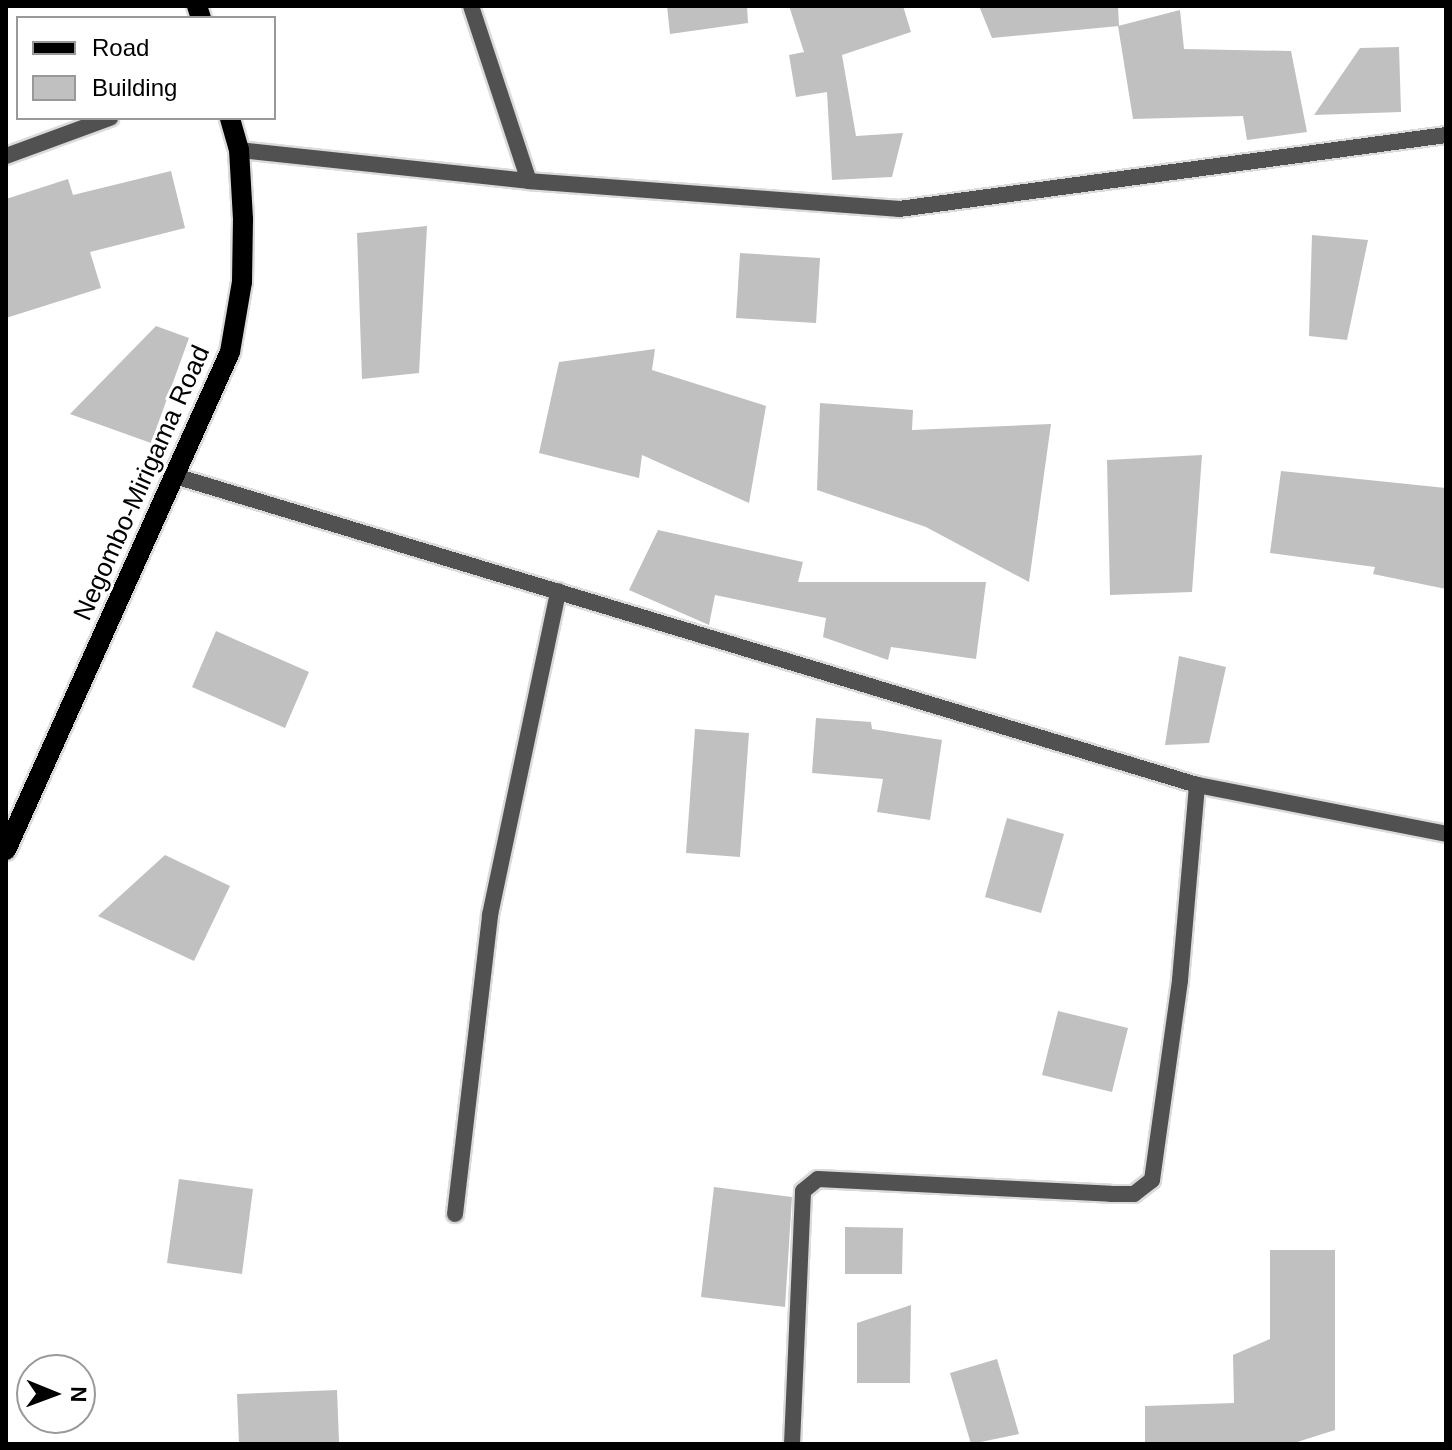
<!DOCTYPE html>
<html>
<head>
<meta charset="utf-8">
<style>
	body { margin:0 }
	#map { position:relative; width:1452px; height:1450px; overflow:hidden; background:#fff; font-family:Helvetica,sans-serif }
	div>[style] { position:absolute }
	[style*='--x'] { left:calc(var(--x)*1px); top:calc(var(--y)*1px); width:calc(var(--w)*1px); rotate:calc(var(--a)*1deg) }
	.building>* { inset:0; background:#c0c0c0 }
	.roads { filter:drop-shadow(2px 0 #dbdbdb) drop-shadow(-2px 0 #dbdbdb) drop-shadow(0 2px #dbdbdb) drop-shadow(0 -2px #dbdbdb) }
	.minor>* { height:16px; margin:-8px; padding:0 8px; transform-origin:8px; border-radius:8px; background:#515151 }
	.primary>* { height:20px; margin:-10px; padding:0 10px; transform-origin:10px; border-radius:10px; background:#000 }
	span { translate:-50% -50%; white-space:nowrap; text-align:center; line-height:1.15; -webkit-text-stroke:6px #fff; paint-order:stroke }
	.street-label { font-size:26px; color:#000 }
	.frame { position:absolute; inset:0; border:8px solid #000; pointer-events:none }
	.legend { position:absolute; left:16px; top:16px; width:260px; height:104px; box-sizing:border-box; background:#fff; border:2px solid #999; margin:0; padding:10px 14px; list-style:none; font-size:24px; color:#000 }
	.legend li { display:flex; align-items:center; gap:16px; height:40px }
	.legend b { width:40px; border:2px solid #999 }
	.north { position:absolute; left:16px; top:1354px; width:80px; height:80px; box-sizing:border-box; background:#fff; border:2px solid #999; border-radius:50%; rotate:91deg; font-size:22px; font-weight:700; line-height:32px; text-align:center; color:#000 }
	.north::after { content:''; display:block; margin:auto; width:28px; height:36px; background:#000; clip-path:polygon(50% 0,100% 100%,50% 72%,0 100%) }
</style>
</head>
<body>
<div id="map">
	<div class="building">
		<i style="clip-path:polygon(667px 6px,747px 6px,748px 23px,670px 34px)"></i>
		<i style="clip-path:polygon(789px 6px,903px 6px,911px 32px,842px 55px,856px 136px,903px 133px,892px 177px,832px 180px,827px 92px,796px 97px,789px 55px,804px 52px)"></i>
		<i style="clip-path:polygon(979px 6px,1118px 6px,1119px 26px,992px 38px)"></i>
		<i style="clip-path:polygon(1180px 10px,1184px 49px,1291px 51px,1307px 132px,1247px 140px,1243px 116px,1133px 119px,1118px 26px)"></i>
		<i style="clip-path:polygon(1399px 47px,1401px 112px,1314px 115px,1360px 48px)"></i>
		<i style="clip-path:polygon(171px 171px,185px 228px,90px 252px,101px 288px,6px 318px,6px 199px,68px 179px,73px 195px)"></i>
		<i style="clip-path:polygon(427px 226px,419px 373px,362px 379px,357px 233px)"></i>
		<i style="clip-path:polygon(1312px 235px,1368px 240px,1347px 340px,1309px 336px)"></i>
		<i style="clip-path:polygon(740px 253px,820px 258px,816px 323px,736px 318px)"></i>
		<i style="clip-path:polygon(156px 326px,189px 338px,151px 443px,70px 414px)"></i>
		<i style="clip-path:polygon(655px 349px,652px 370px,766px 406px,749px 503px,642px 455px,639px 478px,539px 453px,559px 362px)"></i>
		<i style="clip-path:polygon(820px 403px,913px 410px,912px 430px,1051px 424px,1029px 582px,926px 527px,817px 490px)"></i>
		<i style="clip-path:polygon(1202px 455px,1192px 592px,1110px 595px,1107px 460px)"></i>
		<i style="clip-path:polygon(1281px 471px,1446px 488px,1446px 589px,1373px 574px,1375px 567px,1270px 553px)"></i>
		<i style="clip-path:polygon(658px 530px,803px 562px,798px 582px,986px 582px,976px 659px,891px 647px,888px 660px,823px 637px,826px 618px,715px 595px,709px 625px,629px 590px)"></i>
		<i style="clip-path:polygon(216px 631px,309px 672px,285px 728px,192px 687px)"></i>
		<i style="clip-path:polygon(1179px 656px,1226px 667px,1209px 743px,1165px 745px)"></i>
		<i style="clip-path:polygon(816px 718px,871px 722px,872px 729px,942px 740px,930px 820px,877px 812px,883px 779px,812px 773px)"></i>
		<i style="clip-path:polygon(695px 729px,749px 733px,740px 857px,686px 853px)"></i>
		<i style="clip-path:polygon(1007px 818px,1064px 834px,1041px 913px,985px 897px)"></i>
		<i style="clip-path:polygon(165px 855px,230px 886px,194px 961px,98px 916px)"></i>
		<i style="clip-path:polygon(1058px 1011px,1128px 1028px,1112px 1092px,1042px 1075px)"></i>
		<i style="clip-path:polygon(179px 1179px,253px 1189px,242px 1274px,167px 1263px)"></i>
		<i style="clip-path:polygon(714px 1187px,792px 1197px,785px 1307px,701px 1297px)"></i>
		<i style="clip-path:polygon(845px 1227px,903px 1228px,902px 1274px,845px 1274px)"></i>
		<i style="clip-path:polygon(1270px 1250px,1335px 1250px,1335px 1430px,1291px 1444px,1145px 1444px,1145px 1406px,1234px 1403px,1233px 1355px,1270px 1339px)"></i>
		<i style="clip-path:polygon(911px 1305px,910px 1383px,857px 1383px,857px 1323px)"></i>
		<i style="clip-path:polygon(997px 1359px,1019px 1434px,971px 1444px,950px 1373px)"></i>
		<i style="clip-path:polygon(337px 1390px,339px 1442px,239px 1444px,237px 1394px)"></i>
	</div>
	<div class="roads">
		<div class="minor">
			<i style="--x:471;--y:6;--w:184;--a:71.7"></i>
			<i style="--x:239;--y:150;--w:292;--a:6.1"></i>
			<i style="--x:529;--y:181;--w:371;--a:4.3"></i>
			<i style="--x:899;--y:209;--w:552;--a:-7.7"></i>
			<i style="--x:6;--y:156;--w:111;--a:-20.1"></i>
			<i style="--x:175;--y:476;--w:1068;--a:16.82"></i>
			<i style="--x:1197;--y:785;--w:254;--a:11.1"></i>
			<i style="--x:455;--y:1214;--w:301;--a:-83.3"></i>
			<i style="--x:490;--y:915;--w:331;--a:-78.1"></i>
			<i style="--x:792;--y:1444;--w:253;--a:-87.5"></i>
			<i style="--x:803;--y:1191;--w:19;--a:-39"></i>
			<i style="--x:818;--y:1179;--w:293;--a:2.9"></i>
			<i style="--x:1111;--y:1194;--w:23;--a:0"></i>
			<i style="--x:1134;--y:1194;--w:23;--a:-38"></i>
			<i style="--x:1152;--y:1180;--w:202;--a:-82"></i>
			<i style="--x:1180;--y:980;--w:196;--a:-85"></i>
		</div>
		<div class="primary">
			<i style="--x:197;--y:6;--w:13;--a:72"></i>
			<i style="--x:6;--y:850;--w:546;--a:-65.78"></i>
			<i style="--x:230;--y:352;--w:71;--a:-80.3"></i>
			<i style="--x:242;--y:282;--w:63;--a:-89.1"></i>
			<i style="--x:243;--y:219;--w:69;--a:-93.3"></i>
			<i style="--x:239;--y:150;--w:33;--a:-106"></i>
		</div>
	</div>
	<div class="street-label">
		<span style="left:142px;top:483px;rotate:-66deg">Negombo-Mirigama Road</span>
	</div>
	<div class="frame"></div>
	<ul class="legend">
	<li><b style="height:10px;background:#000"></b>Road</li>
	<li><b style="height:22px;background:#c0c0c0"></b>Building</li>
	</ul>
	<div class="north">N</div>
</div>
</body>
</html>
